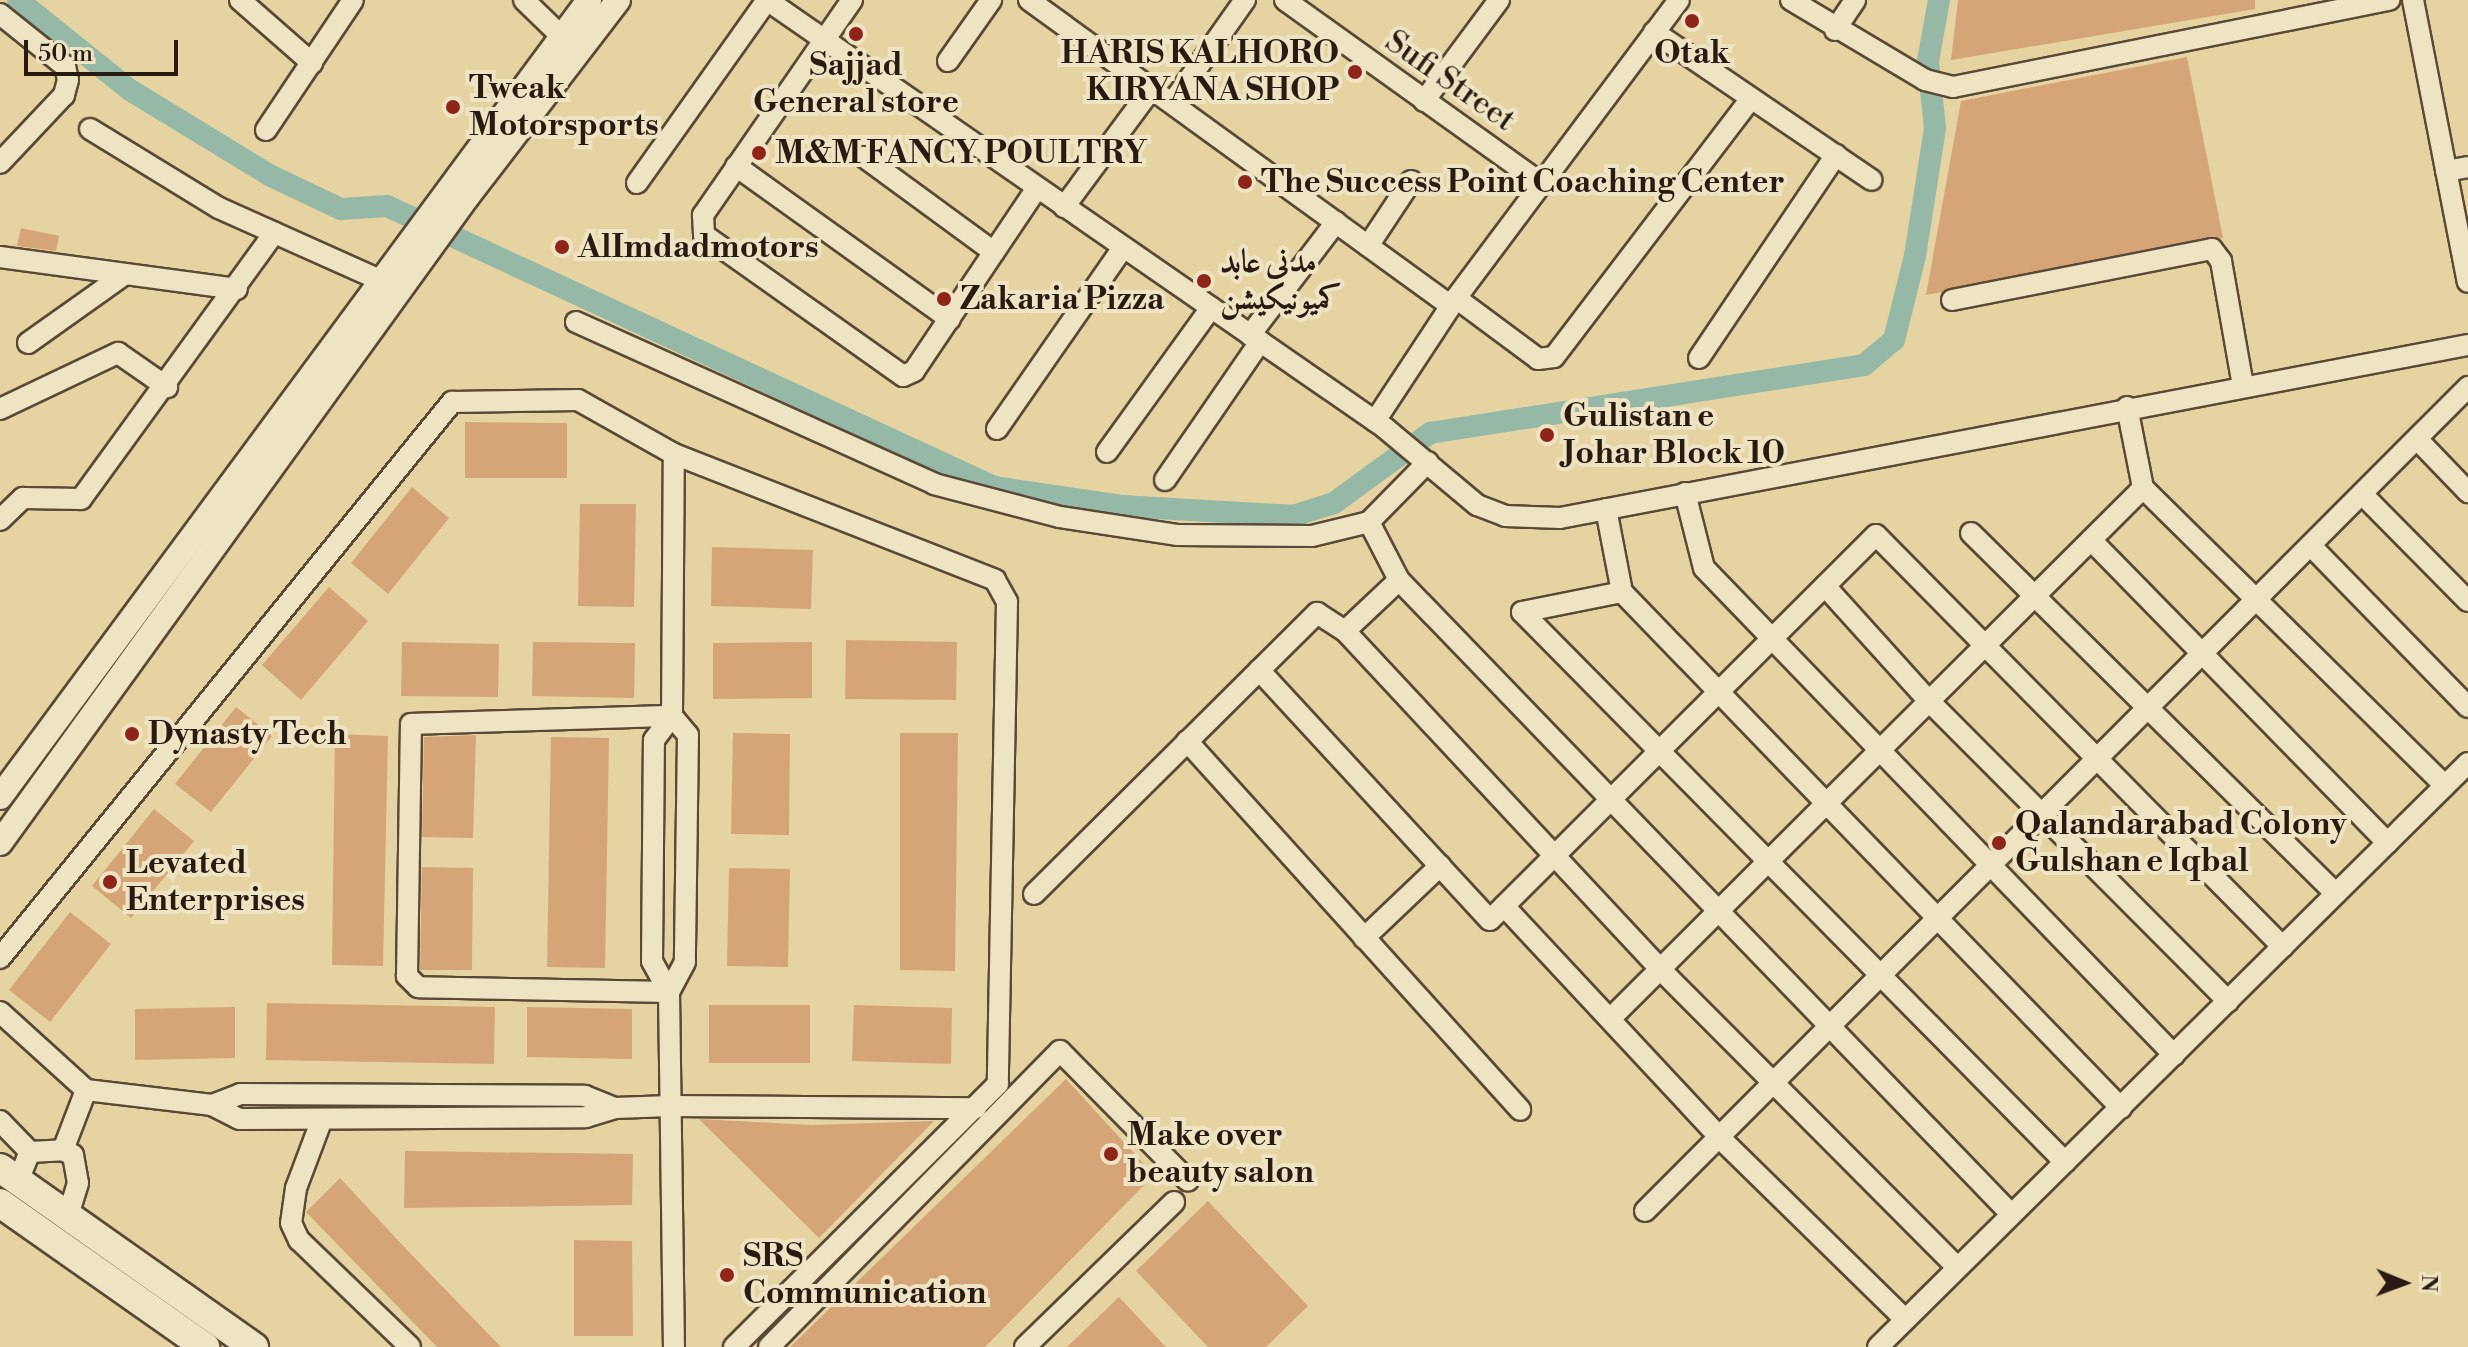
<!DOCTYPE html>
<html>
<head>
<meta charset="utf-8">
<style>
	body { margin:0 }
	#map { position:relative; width:2468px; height:1347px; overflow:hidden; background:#e5d4a2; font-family:"Libre Bodoni",Amiri,serif }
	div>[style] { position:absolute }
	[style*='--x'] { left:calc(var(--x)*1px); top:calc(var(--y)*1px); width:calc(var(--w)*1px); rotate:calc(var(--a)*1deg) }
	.canal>* { height:22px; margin:-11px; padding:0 11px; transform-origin:11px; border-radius:11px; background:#96b8a7 }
	.building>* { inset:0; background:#d5a578 }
	.roads { filter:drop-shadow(2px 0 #594936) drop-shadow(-2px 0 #594936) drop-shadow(0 2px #594936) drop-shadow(0 -2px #594936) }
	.minor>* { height:20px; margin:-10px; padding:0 10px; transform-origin:10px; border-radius:10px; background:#eee3c3 }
	.tertiary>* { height:24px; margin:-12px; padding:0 12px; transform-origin:12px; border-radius:12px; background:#eee3c3 }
	.secondary>* { height:28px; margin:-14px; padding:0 14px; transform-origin:14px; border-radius:14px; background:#eee3c3 }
	.dots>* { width:22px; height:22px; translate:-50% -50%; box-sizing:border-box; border:4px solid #eee3c3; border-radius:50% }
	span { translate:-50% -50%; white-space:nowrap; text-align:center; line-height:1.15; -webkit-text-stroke:8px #eee3c3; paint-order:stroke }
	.poi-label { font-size:32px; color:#2a1b12; font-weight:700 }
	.right { translate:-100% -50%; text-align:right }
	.left { translate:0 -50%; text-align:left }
	.street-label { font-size:32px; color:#2a1b12 }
	.north { position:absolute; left:2364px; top:1243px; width:80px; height:80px; -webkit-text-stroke:6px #eee3c3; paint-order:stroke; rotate:91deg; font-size:22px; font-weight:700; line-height:32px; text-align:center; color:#2a1b12 }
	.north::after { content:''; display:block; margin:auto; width:28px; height:36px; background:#2a1b12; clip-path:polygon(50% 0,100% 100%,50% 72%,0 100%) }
	.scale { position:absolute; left:24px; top:40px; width:154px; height:36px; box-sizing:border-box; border:4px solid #2a1b12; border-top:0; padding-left:10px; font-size:24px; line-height:28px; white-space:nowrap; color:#2a1b12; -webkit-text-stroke:6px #eee3c3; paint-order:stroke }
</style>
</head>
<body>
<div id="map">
	<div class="canal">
		<i style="--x:18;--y:0;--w:144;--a:38.8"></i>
		<i style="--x:130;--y:90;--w:163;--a:31.4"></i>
		<i style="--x:269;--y:175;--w:80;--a:25.3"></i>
		<i style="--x:341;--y:209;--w:46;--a:-3.7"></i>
		<i style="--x:387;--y:206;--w:669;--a:24.84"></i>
		<i style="--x:994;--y:487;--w:129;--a:8.4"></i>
		<i style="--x:1122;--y:506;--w:171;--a:3.3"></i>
		<i style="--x:1293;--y:516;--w:43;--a:-17.6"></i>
		<i style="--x:1334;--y:503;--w:119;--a:-36.1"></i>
		<i style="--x:1430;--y:433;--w:439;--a:-8.9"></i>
		<i style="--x:1864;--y:365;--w:39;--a:-40"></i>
		<i style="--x:1894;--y:340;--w:87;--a:-76"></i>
		<i style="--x:1915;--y:256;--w:130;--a:-81.1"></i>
		<i style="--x:1935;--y:128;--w:67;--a:-96"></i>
		<i style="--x:1928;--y:61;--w:62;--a:-79.8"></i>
	</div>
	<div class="building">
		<i style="clip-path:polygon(1958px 0,2255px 0,2255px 9px,1951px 60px)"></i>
		<i style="clip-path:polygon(2187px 57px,2223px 238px,1926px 295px,1961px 101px)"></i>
		<i style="clip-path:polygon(21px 228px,59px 236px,56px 251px,17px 246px)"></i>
		<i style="clip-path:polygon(465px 422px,567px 423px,567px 478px,465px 478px)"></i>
		<i style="clip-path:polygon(412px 487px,449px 518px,388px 594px,351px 563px)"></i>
		<i style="clip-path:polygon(580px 504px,636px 504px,634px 607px,578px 606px)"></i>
		<i style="clip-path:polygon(712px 547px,813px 550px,811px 609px,711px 606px)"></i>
		<i style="clip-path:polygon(329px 587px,368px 621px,301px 700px,262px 665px)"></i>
		<i style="clip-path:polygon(846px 640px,957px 642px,956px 700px,845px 699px)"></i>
		<i style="clip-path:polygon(402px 642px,499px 644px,498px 697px,401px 696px)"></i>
		<i style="clip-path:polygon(533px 642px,635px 643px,634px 698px,532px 696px)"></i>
		<i style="clip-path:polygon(812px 642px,812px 698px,713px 699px,713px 643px)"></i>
		<i style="clip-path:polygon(236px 707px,272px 736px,211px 812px,175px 784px)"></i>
		<i style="clip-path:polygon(733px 733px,790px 734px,789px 835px,731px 834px)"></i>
		<i style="clip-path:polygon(900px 733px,958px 733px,955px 971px,900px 970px)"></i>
		<i style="clip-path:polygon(335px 734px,388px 736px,383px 966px,332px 965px)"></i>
		<i style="clip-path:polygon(476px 735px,473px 838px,422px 837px,424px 737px)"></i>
		<i style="clip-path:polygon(551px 737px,609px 738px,605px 968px,547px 967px)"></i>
		<i style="clip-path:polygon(154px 809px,194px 841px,131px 918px,92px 886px)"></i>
		<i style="clip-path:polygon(422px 867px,473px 868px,472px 970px,420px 970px)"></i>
		<i style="clip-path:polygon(729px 868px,790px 869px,788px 967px,727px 966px)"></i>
		<i style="clip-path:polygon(70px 912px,111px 944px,50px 1022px,9px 990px)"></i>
		<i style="clip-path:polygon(267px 1003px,495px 1007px,494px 1064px,266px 1060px)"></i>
		<i style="clip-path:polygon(709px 1005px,810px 1005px,810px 1063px,709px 1063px)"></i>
		<i style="clip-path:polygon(854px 1005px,952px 1008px,951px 1064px,852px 1061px)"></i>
		<i style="clip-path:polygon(235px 1007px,235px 1058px,135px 1060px,135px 1009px)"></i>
		<i style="clip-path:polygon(527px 1007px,632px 1009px,632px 1059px,527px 1057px)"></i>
		<i style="clip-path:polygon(1066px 1079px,1154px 1175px,985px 1347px,790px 1347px)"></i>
		<i style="clip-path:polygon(699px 1119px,812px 1125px,934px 1121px,819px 1238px)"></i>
		<i style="clip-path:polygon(405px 1151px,633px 1154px,632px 1205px,404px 1208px)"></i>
		<i style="clip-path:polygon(340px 1178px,407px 1250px,501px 1347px,437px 1347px,306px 1212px)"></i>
		<i style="clip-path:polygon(1208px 1201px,1308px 1306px,1266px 1347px,1208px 1347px,1136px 1271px)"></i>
		<i style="clip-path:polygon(574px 1240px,632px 1241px,633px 1336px,574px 1336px)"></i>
		<i style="clip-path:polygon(1119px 1297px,1166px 1347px,1067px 1347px)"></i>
	</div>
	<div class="roads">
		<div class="minor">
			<i style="--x:240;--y:0;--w:96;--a:41.2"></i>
			<i style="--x:524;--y:0;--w:53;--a:44.2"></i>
			<i style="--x:767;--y:0;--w:752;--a:34.7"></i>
			<i style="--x:1385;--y:428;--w:120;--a:39.9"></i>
			<i style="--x:1477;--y:505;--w:30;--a:21"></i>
			<i style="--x:1505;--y:516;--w:55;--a:2.1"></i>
			<i style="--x:1560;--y:518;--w:924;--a:-10.79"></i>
			<i style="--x:852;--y:0;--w:262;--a:124.7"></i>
			<i style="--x:703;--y:215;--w:20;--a:87"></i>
			<i style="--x:704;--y:235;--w:244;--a:35.3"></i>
			<i style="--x:903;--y:376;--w:12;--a:-24"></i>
			<i style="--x:914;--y:371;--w:220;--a:-56.1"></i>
			<i style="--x:1029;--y:0;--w:521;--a:35.95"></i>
			<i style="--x:1285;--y:0;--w:315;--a:35.6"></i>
			<i style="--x:1791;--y:0;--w:156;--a:30.8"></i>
			<i style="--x:1925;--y:80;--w:29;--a:14"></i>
			<i style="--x:1953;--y:87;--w:445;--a:-11.3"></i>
			<i style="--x:2413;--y:0;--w:287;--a:79"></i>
			<i style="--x:0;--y:14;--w:83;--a:38.7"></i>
			<i style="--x:65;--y:66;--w:14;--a:78"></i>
			<i style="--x:68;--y:80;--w:16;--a:105"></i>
			<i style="--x:64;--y:95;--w:93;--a:133.3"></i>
			<i style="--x:1835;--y:30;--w:36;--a:-56"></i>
			<i style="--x:1654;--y:32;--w:263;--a:34.2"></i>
			<i style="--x:948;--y:61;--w:75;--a:-54.8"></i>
			<i style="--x:1424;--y:101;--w:126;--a:-53.4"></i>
			<i style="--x:1173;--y:102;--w:125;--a:-54.8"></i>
			<i style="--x:90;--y:129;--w:151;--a:31.5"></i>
			<i style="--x:219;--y:208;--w:179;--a:24.1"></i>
			<i style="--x:266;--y:130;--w:156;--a:-56.2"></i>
			<i style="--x:864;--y:157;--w:161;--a:36.2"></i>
			<i style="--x:736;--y:166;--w:263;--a:35.6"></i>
			<i style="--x:2446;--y:171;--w:22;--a:-10"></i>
			<i style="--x:637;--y:183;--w:224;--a:-54.6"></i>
			<i style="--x:1064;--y:207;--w:148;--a:-53.5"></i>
			<i style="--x:1368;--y:246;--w:78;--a:-56.5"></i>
			<i style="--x:0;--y:257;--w:239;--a:7.7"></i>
			<i style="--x:1456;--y:298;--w:102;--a:36.6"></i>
			<i style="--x:1538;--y:359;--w:16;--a:-7"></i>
			<i style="--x:1554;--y:357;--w:325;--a:-52.7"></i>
			<i style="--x:1952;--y:300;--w:265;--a:-11.1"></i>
			<i style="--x:2212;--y:249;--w:15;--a:53"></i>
			<i style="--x:2221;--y:261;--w:127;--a:80"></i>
			<i style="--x:576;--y:322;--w:393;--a:24.3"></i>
			<i style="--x:934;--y:484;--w:130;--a:14.7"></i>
			<i style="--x:1060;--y:517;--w:118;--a:8.7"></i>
			<i style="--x:1177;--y:535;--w:135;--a:0.4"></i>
			<i style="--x:1312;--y:536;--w:59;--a:-13.8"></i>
			<i style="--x:1250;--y:335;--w:142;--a:-52.7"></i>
			<i style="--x:28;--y:343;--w:119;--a:-35.4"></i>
			<i style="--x:1699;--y:358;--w:245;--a:-56"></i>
			<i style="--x:2127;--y:407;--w:83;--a:78.8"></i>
			<i style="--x:2143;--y:488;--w:424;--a:44.6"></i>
			<i style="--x:0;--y:409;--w:131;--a:-25.4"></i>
			<i style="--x:118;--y:353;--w:60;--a:34.8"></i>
			<i style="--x:1375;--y:421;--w:147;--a:-56.6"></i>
			<i style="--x:1456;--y:298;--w:372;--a:-53.2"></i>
			<i style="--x:997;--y:429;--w:221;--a:-55.2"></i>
			<i style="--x:2417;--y:439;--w:74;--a:46.1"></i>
			<i style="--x:1107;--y:452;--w:178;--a:-54.2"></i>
			<i style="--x:1165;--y:480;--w:168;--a:-55.5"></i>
			<i style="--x:1685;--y:493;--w:77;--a:75.8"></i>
			<i style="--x:1704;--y:568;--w:677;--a:46.02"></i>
			<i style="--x:2363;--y:495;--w:149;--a:45.3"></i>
			<i style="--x:1606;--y:509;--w:85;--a:79.1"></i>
			<i style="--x:1622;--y:592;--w:718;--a:45.96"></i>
			<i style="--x:0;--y:520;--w:32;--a:-44"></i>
			<i style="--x:23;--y:498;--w:58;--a:1"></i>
			<i style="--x:81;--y:499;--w:329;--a:-54"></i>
			<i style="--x:1971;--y:533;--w:513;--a:44.68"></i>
			<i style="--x:2091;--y:540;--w:424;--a:45.6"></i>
			<i style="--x:2311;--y:546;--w:225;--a:45.7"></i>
			<i style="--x:1399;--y:580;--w:881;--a:46.01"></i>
			<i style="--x:1825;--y:586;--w:155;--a:47.9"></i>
			<i style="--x:1929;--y:701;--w:424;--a:45.1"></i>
			<i style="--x:1522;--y:612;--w:773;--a:45.37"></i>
			<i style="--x:1522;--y:612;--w:102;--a:-11.3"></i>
			<i style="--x:1345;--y:631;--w:462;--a:47"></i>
			<i style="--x:1660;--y:969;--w:421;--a:45.1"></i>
			<i style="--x:1259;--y:670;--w:340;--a:47.3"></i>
			<i style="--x:1490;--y:920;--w:545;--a:-44.93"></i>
			<i style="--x:1876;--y:535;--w:579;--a:45.35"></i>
			<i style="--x:672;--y:716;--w:25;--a:50"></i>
			<i style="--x:688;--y:735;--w:227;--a:90.8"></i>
			<i style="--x:685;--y:962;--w:34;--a:118"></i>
			<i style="--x:669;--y:992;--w:355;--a:89.2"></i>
			<i style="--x:1187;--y:741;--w:497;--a:47.9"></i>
			<i style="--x:1034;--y:894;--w:399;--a:-44.8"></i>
			<i style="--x:1317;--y:613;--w:33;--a:33"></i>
			<i style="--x:1345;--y:631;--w:74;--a:-43.4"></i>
			<i style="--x:1399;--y:580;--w:65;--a:-117.3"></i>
			<i style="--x:1369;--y:522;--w:84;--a:-45.5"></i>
			<i style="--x:1504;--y:906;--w:318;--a:47"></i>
			<i style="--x:1721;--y:1139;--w:256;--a:44.4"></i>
			<i style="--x:1364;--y:938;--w:105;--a:-43.5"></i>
			<i style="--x:0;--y:958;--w:717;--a:-50.89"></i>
			<i style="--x:452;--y:402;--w:126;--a:-0.9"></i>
			<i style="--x:578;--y:400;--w:110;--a:29.4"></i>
			<i style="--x:674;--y:454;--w:345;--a:21.4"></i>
			<i style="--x:995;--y:580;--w:25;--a:61"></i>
			<i style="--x:1007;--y:602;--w:482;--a:91.1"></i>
			<i style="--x:998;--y:1084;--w:373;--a:135.1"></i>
			<i style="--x:669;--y:992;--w:251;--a:-178.9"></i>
			<i style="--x:418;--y:987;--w:16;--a:-135"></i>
			<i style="--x:407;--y:976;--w:252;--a:-89.1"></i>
			<i style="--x:411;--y:724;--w:261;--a:-1.8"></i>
			<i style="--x:669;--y:992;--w:35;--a:-119"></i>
			<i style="--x:652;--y:961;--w:221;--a:-89.5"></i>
			<i style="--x:654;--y:740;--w:30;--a:-53"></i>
			<i style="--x:672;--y:716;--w:262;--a:-89.6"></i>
			<i style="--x:0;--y:1012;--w:116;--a:42.2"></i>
			<i style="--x:86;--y:1090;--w:127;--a:6.8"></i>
			<i style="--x:212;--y:1105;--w:30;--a:27"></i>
			<i style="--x:239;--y:1119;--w:347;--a:-0.3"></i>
			<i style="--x:586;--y:1117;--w:30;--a:-17"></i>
			<i style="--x:615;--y:1108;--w:55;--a:-2.1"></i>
			<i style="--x:670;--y:1106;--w:306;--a:0.4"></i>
			<i style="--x:1610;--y:1019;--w:752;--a:-44.89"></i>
			<i style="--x:212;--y:1105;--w:30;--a:-21"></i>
			<i style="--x:240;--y:1094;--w:345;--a:0.3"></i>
			<i style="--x:585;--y:1096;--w:32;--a:22"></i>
			<i style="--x:322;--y:1119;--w:74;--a:110.6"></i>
			<i style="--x:296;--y:1188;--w:35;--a:98"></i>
			<i style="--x:291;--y:1223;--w:19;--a:65"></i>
			<i style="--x:299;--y:1240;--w:154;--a:43.9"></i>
			<i style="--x:0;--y:1121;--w:43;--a:45.9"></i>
			<i style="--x:63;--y:1150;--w:11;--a:27"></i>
			<i style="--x:73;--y:1155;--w:28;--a:80"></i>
			<i style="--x:78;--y:1183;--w:34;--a:107"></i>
			<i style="--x:18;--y:1181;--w:31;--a:-68"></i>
			<i style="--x:30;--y:1152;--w:33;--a:-3"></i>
			<i style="--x:63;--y:1150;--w:64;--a:-69"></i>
			<i style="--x:1645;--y:1211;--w:1165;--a:-45.03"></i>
			<i style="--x:769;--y:1347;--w:415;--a:-45.5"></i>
			<i style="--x:1060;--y:1051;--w:182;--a:45.4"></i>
			<i style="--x:1025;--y:1347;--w:208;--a:-44.2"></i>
			<i style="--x:1878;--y:1347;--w:830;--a:-44.71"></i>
		</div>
		<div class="tertiary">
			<i style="--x:0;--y:797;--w:991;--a:-53.53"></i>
			<i style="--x:0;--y:843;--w:797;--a:-54.14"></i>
			<i style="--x:467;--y:197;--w:248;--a:-52.5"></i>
		</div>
		<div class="secondary">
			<i style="--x:0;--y:1168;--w:311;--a:35.2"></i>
			<i style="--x:0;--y:1203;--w:251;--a:35.1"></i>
		</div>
	</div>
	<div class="dots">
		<i style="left:1692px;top:21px;background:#8f2418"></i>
		<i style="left:856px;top:34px;background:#8f2418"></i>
		<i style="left:1355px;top:72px;background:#8f2418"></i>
		<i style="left:453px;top:107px;background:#8f2418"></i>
		<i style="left:759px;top:153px;background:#8f2418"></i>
		<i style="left:1245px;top:182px;background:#8f2418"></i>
		<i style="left:562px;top:247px;background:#8f2418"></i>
		<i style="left:1204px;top:281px;background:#8f2418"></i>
		<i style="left:944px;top:299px;background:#8f2418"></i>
		<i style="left:1547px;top:435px;background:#8f2418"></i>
		<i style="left:132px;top:734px;background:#8f2418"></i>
		<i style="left:1999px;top:843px;background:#8f2418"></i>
		<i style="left:110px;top:882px;background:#8f2418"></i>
		<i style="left:1111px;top:1154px;background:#8f2418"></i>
		<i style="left:727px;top:1275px;background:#8f2418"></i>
	</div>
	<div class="poi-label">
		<span style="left:1692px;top:53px">Otak</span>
		<span class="right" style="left:1339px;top:72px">HARIS KALHORO<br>KIRYANA SHOP</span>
		<span style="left:856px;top:84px">Sajjad<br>General store</span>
		<span class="left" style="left:469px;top:107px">Tweak<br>Motorsports</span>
		<span class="left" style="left:775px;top:153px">M&amp;M FANCY POULTRY</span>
		<span class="left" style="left:1261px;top:182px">The Success Point Coaching Center</span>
		<span class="left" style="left:578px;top:247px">AlImdadmotors</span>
		<span class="left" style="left:1220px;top:281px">مدنی عابد<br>کمیونیکیشن</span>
		<span class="left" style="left:960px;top:299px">Zakaria Pizza</span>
		<span class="left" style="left:1563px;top:435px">Gulistan e<br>Johar Block 10</span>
		<span class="left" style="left:148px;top:734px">Dynasty Tech</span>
		<span class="left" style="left:2015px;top:843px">Qalandarabad Colony<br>Gulshan e Iqbal</span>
		<span class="left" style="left:126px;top:882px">Levated<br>Enterprises</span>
		<span class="left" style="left:1127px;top:1154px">Make over<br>beauty salon</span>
		<span class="left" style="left:743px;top:1275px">SRS<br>Communication</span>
	</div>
	<div class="street-label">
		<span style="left:1450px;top:81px;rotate:35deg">Sufi Street</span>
	</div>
	<div class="north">N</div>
	<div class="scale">50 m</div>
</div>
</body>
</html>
